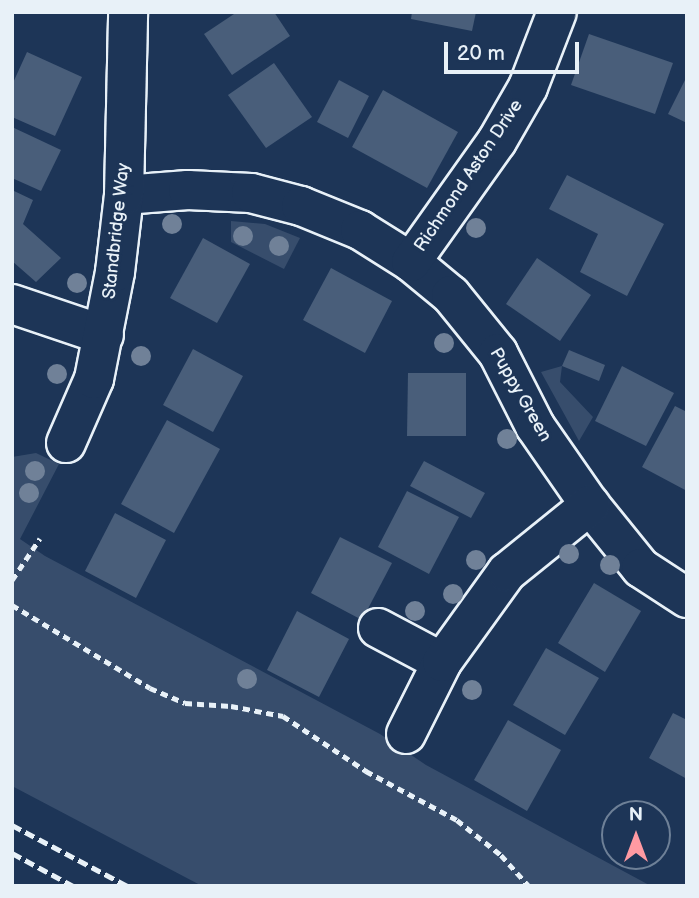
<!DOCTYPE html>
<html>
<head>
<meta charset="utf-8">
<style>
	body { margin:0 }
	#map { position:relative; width:699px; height:898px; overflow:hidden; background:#1d3557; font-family:"Balsamiq Sans",sans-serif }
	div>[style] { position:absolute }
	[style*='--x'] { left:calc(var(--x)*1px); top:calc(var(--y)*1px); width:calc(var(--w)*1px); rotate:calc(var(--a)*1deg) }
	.green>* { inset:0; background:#374d6c }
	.building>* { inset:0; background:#495e7a }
	.path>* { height:4.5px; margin-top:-2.25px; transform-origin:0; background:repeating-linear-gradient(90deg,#e8f1f8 0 7px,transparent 0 12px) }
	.roads { filter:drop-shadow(2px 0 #e8f1f8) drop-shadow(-2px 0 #e8f1f8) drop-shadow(0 2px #e8f1f8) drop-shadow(0 -2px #e8f1f8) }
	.minor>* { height:38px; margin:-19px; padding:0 19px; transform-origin:19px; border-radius:19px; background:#1d3557 }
	.rail>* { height:5px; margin-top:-2.5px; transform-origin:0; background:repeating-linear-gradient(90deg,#e8f1f8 0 10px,transparent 0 15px) }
	.trees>* { width:20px; height:20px; margin:-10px; border-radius:50%; background:#708198 }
	span { translate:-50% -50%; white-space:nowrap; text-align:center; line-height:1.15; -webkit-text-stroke:6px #1d3557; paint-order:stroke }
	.street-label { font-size:18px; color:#e8f1f8 }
	.frame { position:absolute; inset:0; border:14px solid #e8f1f8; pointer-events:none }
	.north { position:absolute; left:601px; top:800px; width:70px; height:70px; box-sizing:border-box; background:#1d3557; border:2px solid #6e8097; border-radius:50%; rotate:0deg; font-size:19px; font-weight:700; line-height:28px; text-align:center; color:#e8f1f8 }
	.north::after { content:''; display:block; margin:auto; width:24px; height:32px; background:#ff9aa2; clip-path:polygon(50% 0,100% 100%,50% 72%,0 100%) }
	.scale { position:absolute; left:444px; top:42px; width:135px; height:32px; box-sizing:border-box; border:4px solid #e8f1f8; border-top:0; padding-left:9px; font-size:21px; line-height:24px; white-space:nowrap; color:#e8f1f8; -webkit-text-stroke:5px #1d3557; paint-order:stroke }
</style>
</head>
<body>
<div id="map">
	<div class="green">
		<i style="clip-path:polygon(231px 221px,265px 224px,300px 238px,284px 269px,231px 242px)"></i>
		<i style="clip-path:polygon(562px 366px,560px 382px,593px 417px,579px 441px,541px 372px)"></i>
		<i style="clip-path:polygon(36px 453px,59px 464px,20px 539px,45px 556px,380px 734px,426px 765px,651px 886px,202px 886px,12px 786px,12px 457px)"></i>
	</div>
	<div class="building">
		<i style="clip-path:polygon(237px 12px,274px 12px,290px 36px,232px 75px,204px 34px)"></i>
		<i style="clip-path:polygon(412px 12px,476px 12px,472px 31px,411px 19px)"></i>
		<i style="clip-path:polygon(589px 34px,673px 63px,655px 114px,571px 85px)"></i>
		<i style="clip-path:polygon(27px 52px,82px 77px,55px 136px,12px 117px,12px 85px)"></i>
		<i style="clip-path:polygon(274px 63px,312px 117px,266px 148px,228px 95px)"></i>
		<i style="clip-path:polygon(687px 76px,687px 123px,668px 114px)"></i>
		<i style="clip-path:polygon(339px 80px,369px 96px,348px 138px,317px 122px)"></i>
		<i style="clip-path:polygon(383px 90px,458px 132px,427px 188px,352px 147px)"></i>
		<i style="clip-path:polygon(12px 127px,61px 150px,41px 191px,12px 178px)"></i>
		<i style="clip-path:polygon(567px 175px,664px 224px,627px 296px,580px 272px,598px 234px,549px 209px)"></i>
		<i style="clip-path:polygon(12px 190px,33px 200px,23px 224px,61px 258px,36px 282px,12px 261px)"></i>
		<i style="clip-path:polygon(203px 238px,250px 264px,217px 323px,170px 298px)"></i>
		<i style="clip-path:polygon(537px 258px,591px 295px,560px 341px,506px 304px)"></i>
		<i style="clip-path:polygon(331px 268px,392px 301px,365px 353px,303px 320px)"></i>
		<i style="clip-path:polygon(193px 349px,243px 376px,213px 432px,163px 405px)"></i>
		<i style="clip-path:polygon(569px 350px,605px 365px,599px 381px,562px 366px)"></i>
		<i style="clip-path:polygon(622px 366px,674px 393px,646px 446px,595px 421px)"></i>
		<i style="clip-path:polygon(408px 373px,466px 373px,466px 436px,407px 436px)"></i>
		<i style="clip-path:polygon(675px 406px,687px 412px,687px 491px,642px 467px)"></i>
		<i style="clip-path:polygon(167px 420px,220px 449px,174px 533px,121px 504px)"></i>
		<i style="clip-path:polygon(424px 461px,485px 493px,471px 518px,410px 486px)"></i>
		<i style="clip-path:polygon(407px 491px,459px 517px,429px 574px,378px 547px)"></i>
		<i style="clip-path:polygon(115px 513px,166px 540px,136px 598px,85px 571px)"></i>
		<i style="clip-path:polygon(340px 537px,392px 563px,362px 620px,311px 593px)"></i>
		<i style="clip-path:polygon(594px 583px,641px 611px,605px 672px,558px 643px)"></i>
		<i style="clip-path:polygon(297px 611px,349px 639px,319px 697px,267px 670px)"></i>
		<i style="clip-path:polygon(546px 648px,599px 678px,565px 735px,513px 705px)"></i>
		<i style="clip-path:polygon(673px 713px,687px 720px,687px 779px,649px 758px)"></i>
		<i style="clip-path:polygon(508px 720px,561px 750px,527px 811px,474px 780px)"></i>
	</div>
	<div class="path">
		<i style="--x:12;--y:580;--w:50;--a:-56.3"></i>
		<i style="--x:12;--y:605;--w:161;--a:31"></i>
		<i style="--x:150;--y:688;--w:38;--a:23"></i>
		<i style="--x:185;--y:703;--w:46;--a:3.7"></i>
		<i style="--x:231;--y:706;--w:53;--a:10.9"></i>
		<i style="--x:283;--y:716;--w:100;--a:33.5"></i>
		<i style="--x:366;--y:771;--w:103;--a:28.3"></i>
		<i style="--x:457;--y:820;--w:56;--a:38.5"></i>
		<i style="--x:501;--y:855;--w:42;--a:47.9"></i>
	</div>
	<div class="roads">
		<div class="minor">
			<i style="--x:124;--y:195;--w:64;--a:-4.5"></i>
			<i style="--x:188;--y:190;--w:63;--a:2.7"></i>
			<i style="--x:251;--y:193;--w:52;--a:14.6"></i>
			<i style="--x:301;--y:206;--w:64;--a:22.1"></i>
			<i style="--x:360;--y:230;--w:60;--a:32.1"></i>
			<i style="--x:411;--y:262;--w:52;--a:39.5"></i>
			<i style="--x:451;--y:295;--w:75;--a:51"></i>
			<i style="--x:498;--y:353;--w:82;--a:63.1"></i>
			<i style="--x:535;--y:426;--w:96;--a:55.2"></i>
			<i style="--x:590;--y:505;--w:81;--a:51"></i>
			<i style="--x:641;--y:568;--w:55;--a:33.1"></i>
			<i style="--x:411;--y:262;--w:148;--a:-54.6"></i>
			<i style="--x:497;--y:141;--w:62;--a:-60.1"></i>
			<i style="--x:528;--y:87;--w:80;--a:-68.9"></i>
			<i style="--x:12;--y:304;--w:97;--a:18.6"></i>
			<i style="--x:66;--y:443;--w:70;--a:-66.4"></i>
			<i style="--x:94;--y:379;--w:109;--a:-78.9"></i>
			<i style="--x:115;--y:272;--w:78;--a:-83.3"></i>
			<i style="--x:124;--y:195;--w:183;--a:-88.7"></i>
			<i style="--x:378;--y:628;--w:72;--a:28"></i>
			<i style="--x:406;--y:734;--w:80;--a:-63.4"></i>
			<i style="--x:442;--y:662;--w:111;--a:-54.2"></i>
			<i style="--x:507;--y:572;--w:107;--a:-38.9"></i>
		</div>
	</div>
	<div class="rail">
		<i style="--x:12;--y:825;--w:130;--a:27.9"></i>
		<i style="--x:12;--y:853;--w:69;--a:28.4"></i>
	</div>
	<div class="trees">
		<i style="left:172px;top:224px"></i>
		<i style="left:476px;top:228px"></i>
		<i style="left:243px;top:236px"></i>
		<i style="left:279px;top:246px"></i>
		<i style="left:77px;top:283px"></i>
		<i style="left:444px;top:343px"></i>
		<i style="left:141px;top:356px"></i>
		<i style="left:57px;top:374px"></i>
		<i style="left:507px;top:439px"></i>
		<i style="left:35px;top:471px"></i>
		<i style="left:29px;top:493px"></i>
		<i style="left:569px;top:554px"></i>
		<i style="left:476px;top:560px"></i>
		<i style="left:610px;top:565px"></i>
		<i style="left:453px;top:594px"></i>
		<i style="left:415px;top:611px"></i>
		<i style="left:247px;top:679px"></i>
		<i style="left:472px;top:690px"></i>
	</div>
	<div class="street-label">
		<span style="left:469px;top:176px;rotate:-56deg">Richmond Aston Drive</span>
		<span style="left:117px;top:231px;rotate:-84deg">Standbridge Way</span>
		<span style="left:520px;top:395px;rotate:60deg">Puppy Green</span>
	</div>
	<div class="frame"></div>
	<div class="north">N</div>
	<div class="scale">20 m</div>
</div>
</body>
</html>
